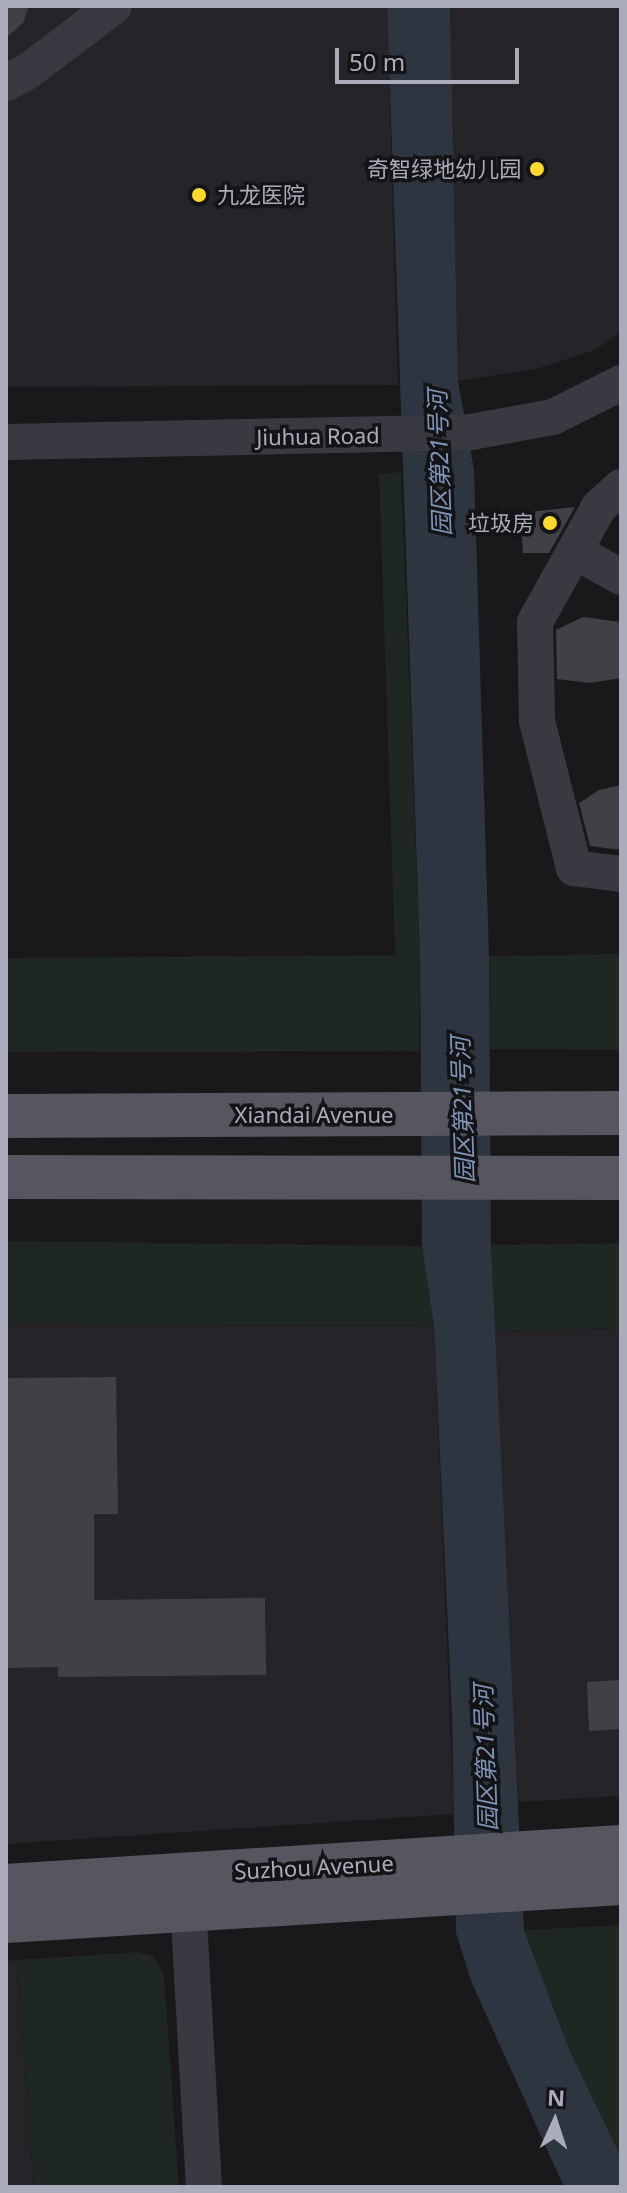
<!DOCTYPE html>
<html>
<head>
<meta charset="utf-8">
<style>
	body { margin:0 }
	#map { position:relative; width:627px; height:2193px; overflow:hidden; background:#19181b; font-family:"Noto Sans","Noto Sans SC",sans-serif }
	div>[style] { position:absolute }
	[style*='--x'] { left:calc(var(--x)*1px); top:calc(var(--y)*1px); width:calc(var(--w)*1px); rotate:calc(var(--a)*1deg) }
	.built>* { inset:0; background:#252428 }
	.green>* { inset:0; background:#1e2721 }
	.water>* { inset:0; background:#2d3541 }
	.building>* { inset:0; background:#404046 }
	.minor>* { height:36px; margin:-18px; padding:0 18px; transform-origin:18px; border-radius:18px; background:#393941 }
	.major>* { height:44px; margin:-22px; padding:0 22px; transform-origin:22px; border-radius:22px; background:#555660 }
	.dots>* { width:22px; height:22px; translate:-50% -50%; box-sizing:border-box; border:4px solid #141316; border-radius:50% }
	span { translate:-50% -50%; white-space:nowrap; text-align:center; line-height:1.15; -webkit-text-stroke:7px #141316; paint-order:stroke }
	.poi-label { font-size:22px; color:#aaacbc }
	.right { translate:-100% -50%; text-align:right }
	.left { translate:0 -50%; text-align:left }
	.street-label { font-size:22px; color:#aaacbc }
	.water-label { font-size:24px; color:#7e95ba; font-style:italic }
	.frame { position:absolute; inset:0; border:8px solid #aaacbc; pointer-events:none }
	.north { position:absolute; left:515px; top:2081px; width:80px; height:80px; -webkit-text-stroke:6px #141316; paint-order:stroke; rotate:3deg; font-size:22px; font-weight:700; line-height:32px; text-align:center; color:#aaacbc }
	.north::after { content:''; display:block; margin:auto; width:28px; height:36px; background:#aaacbc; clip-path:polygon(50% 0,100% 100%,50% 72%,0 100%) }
	.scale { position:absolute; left:335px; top:48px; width:184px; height:36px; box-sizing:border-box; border:4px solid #aaacbc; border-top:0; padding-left:10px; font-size:24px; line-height:28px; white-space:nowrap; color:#aaacbc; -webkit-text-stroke:6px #141316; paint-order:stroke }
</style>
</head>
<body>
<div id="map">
	<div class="built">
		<i style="clip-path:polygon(6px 6px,387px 6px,398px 385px,6px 387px)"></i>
		<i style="clip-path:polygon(450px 6px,621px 6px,621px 332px,595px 350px,536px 369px,458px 381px)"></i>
		<i style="clip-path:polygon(6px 1324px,434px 1326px,454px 1814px,6px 1844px)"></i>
		<i style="clip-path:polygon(621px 1329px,621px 1796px,518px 1802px,495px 1332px)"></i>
		<i style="clip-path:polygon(16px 1960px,34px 2187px,6px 2187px,6px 1961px)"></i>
	</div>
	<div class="green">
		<i style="clip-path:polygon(401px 472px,420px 955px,419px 1051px,6px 1052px,6px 958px,395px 955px,379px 474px)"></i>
		<i style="clip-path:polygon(621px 954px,621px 1050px,490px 1049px,489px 956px)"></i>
		<i style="clip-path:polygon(6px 1241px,422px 1246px,434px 1326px,6px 1324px)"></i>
		<i style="clip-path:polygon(621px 1243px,621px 1329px,495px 1332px,491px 1245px)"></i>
		<i style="clip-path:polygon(621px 1925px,621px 2157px,569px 2049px,524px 1930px)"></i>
		<i style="clip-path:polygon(138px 1952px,154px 1957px,164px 1974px,179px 2187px,34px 2187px,16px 1960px)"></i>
	</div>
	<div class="water">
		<i style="clip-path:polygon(387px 6px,450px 6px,458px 381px,474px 470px,489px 956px,491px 1245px,524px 1930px,569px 2049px,621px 2157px,621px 2187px,564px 2187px,471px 1981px,456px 1933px,452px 1717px,434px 1326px,422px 1246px,420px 955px)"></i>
	</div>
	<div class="building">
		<i style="clip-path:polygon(6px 6px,29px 6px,23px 23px,6px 38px)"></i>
		<i style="clip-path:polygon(575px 507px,549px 553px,523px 553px,520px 513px)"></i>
		<i style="clip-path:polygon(583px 617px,621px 622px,621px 678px,590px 683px,557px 679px,556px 630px)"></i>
		<i style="clip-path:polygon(621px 785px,621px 850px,590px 846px,579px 803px,599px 790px)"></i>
		<i style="clip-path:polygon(116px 1377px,118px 1514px,94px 1514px,94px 1600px,265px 1598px,266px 1675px,58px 1677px,58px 1667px,6px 1668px,6px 1378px)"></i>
		<i style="clip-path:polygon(621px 1680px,621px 1729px,589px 1731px,587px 1682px)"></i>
	</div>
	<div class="minor">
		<i style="--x:6;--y:83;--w:24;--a:-28"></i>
		<i style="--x:27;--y:72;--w:109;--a:-37.2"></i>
		<i style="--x:6;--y:442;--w:465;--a:-1.2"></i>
		<i style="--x:471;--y:432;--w:83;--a:-10.4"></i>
		<i style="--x:553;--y:417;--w:76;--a:-26.6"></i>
		<i style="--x:621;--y:487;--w:30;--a:138"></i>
		<i style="--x:599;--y:507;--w:132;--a:119.1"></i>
		<i style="--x:535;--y:622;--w:99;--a:88.8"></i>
		<i style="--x:537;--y:721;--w:152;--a:75.9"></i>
		<i style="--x:574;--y:868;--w:47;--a:7.3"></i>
		<i style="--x:576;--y:552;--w:51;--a:29.1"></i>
		<i style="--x:187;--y:1884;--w:303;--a:86.8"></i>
	</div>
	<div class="major">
		<i style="--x:6;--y:1116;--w:615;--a:-0.28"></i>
		<i style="--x:6;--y:1177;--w:615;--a:0.09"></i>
		<i style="--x:6;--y:1886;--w:616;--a:-3.63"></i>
		<i style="--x:6;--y:1921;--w:616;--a:-3.54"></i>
	</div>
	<div class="dots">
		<i style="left:537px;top:169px;background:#ffd92d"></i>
		<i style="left:199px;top:195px;background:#ffd92d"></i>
		<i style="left:550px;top:523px;background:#ffd92d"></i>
	</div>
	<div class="poi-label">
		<span class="right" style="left:521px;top:169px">奇智绿地幼儿园</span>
		<span class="left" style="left:217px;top:195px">九龙医院</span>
		<span class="right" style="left:534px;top:523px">垃圾房</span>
	</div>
	<div class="street-label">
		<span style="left:318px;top:436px;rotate:-1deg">Jiuhua Road</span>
		<span style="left:314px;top:1115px">Xiandai Avenue</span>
		<span style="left:314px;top:1867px;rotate:-3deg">Suzhou Avenue</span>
	</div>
	<div class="water-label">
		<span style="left:439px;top:463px;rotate:-92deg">园区第21号河</span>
		<span style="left:462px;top:1110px;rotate:-92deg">园区第21号河</span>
		<span style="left:485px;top:1758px;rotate:-92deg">园区第21号河</span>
	</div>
	<div class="frame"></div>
	<div class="north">N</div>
	<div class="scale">50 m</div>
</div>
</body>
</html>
